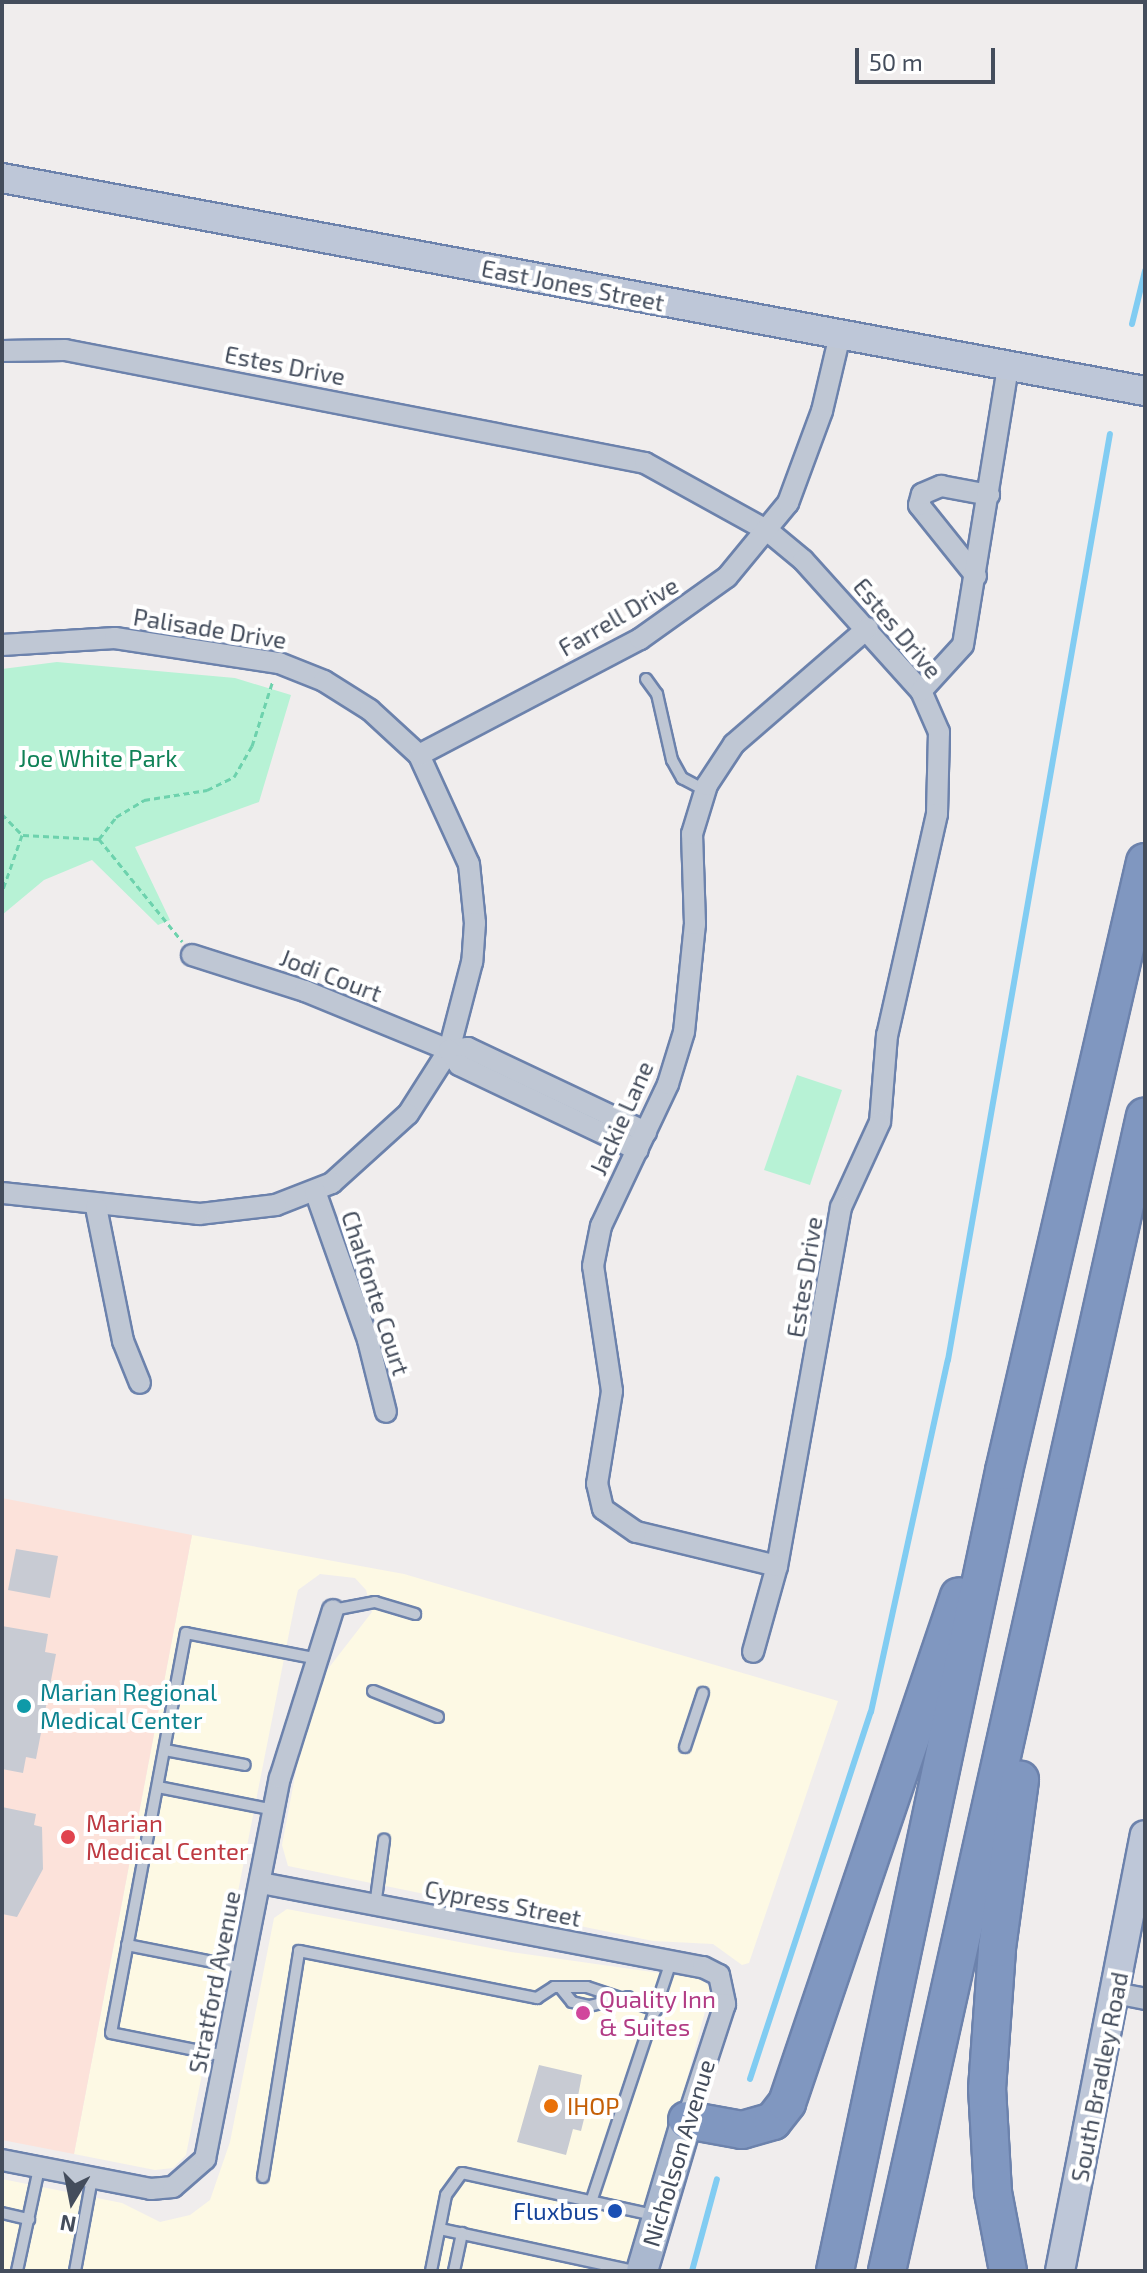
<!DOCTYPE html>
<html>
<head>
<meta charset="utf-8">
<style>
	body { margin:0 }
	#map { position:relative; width:1147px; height:2273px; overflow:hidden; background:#f0eded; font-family:"Exo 2",sans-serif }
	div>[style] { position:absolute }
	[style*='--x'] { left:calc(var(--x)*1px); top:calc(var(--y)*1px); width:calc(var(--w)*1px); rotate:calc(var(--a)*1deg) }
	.commercial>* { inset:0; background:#fdf9e4 }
	.medical>* { inset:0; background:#fce2da }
	.green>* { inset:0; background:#b7f2d5 }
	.stream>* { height:6px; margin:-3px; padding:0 3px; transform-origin:3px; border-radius:3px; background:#81ccf2 }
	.building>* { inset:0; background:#c8cbd3 }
	.path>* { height:3px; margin-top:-1.5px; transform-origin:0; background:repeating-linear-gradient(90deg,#6dd2ad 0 6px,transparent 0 10px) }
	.roads { filter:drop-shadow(2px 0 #6c82ac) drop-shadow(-2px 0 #6c82ac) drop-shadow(0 2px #6c82ac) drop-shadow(0 -2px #6c82ac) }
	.lane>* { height:10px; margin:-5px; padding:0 5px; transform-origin:5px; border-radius:5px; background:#bfc7d4 }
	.street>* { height:20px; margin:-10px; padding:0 10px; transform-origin:10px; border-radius:10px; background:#bfc7d4 }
	.secondary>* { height:28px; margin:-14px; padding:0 14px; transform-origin:14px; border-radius:14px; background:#bec7d8 }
	.primary>* { height:30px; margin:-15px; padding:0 15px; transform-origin:15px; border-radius:15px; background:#aab8cf }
	.highway>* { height:36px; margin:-18px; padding:0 18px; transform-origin:18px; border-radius:18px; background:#8097c0 }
	.dots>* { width:22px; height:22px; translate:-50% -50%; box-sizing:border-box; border:4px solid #fff; border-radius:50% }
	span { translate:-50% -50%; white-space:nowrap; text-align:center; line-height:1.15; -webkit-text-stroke:8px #fff; paint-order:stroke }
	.street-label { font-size:24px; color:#444d5c }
	.park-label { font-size:24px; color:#108257 }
	.culture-label { font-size:24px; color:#0d838f }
	.left { translate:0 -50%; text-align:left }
	.health-label { font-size:24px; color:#be3a42 }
	.hotel-label { font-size:24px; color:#b23c85 }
	.food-label { font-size:24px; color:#c56008 }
	.transit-label { font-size:24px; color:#164399 }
	.right { translate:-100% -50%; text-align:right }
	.frame { position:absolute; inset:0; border:4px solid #444d5c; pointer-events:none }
	.north { position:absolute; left:32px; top:2161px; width:80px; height:80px; -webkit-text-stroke:6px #fff; paint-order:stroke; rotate:190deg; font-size:22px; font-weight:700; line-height:32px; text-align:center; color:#444d5c }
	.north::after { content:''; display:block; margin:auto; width:28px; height:36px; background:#444d5c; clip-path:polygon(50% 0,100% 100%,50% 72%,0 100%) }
	.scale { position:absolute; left:855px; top:48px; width:140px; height:36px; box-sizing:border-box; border:4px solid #444d5c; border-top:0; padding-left:10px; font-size:24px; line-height:28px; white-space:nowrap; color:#444d5c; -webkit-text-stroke:6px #fff; paint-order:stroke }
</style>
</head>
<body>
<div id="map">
	<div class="commercial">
		<i style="clip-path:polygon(192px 1535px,404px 1574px,838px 1701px,749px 1963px,742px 1965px,713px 1944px,653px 1941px,288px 1866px,282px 1845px,308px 1707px,324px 1674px,372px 1612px,366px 1590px,355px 1578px,320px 1574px,298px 1590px,295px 1603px,186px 2155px,173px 2168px,155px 2170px,74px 2154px)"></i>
		<i style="clip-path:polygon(287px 1909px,511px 1952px,702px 1979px,711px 1989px,636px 2271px,2px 2271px,2px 2179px,122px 2203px,160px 2222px,190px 2215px,210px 2200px,230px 2142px,274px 1918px)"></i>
	</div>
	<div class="medical">
		<i style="clip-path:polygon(2px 1498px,192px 1535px,74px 2154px,2px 2140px)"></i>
	</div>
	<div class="green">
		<i style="clip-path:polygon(57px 662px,235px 678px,291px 695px,259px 802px,135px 847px,170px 920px,158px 925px,92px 860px,44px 880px,2px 915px,2px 669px)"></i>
		<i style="clip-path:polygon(797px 1075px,842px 1090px,810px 1185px,764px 1170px)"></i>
	</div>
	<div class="stream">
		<i style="--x:1132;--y:324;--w:55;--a:-76.2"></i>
		<i style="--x:750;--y:2079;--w:386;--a:-71.8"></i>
		<i style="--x:871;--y:1712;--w:360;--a:-77.7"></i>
		<i style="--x:948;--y:1360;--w:940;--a:-80.08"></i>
		<i style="--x:692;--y:2271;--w:95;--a:-74.8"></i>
	</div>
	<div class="building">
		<i style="clip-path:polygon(16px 1549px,58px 1556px,50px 1598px,8px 1590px)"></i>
		<i style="clip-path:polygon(2px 1626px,48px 1634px,45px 1652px,56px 1654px,36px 1759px,26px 1757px,23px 1773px,2px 1769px)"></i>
		<i style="clip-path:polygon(2px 1807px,36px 1814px,34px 1825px,42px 1827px,43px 1869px,17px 1917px,2px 1914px)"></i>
		<i style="clip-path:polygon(539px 2065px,582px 2075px,575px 2112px,585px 2115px,581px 2131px,573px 2129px,566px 2155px,517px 2142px)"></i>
	</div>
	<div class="path">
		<i style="--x:2;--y:814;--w:29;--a:46"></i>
		<i style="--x:22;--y:835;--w:60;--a:109.3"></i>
		<i style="--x:23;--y:835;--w:76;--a:3"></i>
		<i style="--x:99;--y:839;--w:28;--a:-52"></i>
		<i style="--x:116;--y:817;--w:33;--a:-31"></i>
		<i style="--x:144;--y:800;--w:64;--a:-9"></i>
		<i style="--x:207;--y:790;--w:30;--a:-26"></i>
		<i style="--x:234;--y:777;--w:36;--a:-60"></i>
		<i style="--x:252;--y:746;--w:69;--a:-72.3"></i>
		<i style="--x:99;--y:839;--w:132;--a:50.9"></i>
	</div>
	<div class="roads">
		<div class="lane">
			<i style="--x:646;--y:679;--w:19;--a:54"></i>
			<i style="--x:657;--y:694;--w:68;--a:77.2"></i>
			<i style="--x:672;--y:760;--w:21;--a:61"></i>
			<i style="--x:682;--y:778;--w:26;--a:28"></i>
			<i style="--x:333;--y:1610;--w:43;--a:-10.8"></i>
			<i style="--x:375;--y:1602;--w:42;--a:16.7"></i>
			<i style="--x:373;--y:1691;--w:70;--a:21.8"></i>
			<i style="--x:685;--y:1747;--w:57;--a:-71.6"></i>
			<i style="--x:165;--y:1750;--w:81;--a:10.6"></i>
			<i style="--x:158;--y:1787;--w:118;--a:11.2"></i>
			<i style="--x:375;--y:1906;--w:67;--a:-82.2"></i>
			<i style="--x:127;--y:1945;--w:118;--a:11.2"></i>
			<i style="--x:560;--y:1987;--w:19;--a:51"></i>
			<i style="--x:572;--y:2002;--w:17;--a:13"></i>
			<i style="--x:589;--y:2006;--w:40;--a:-13"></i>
			<i style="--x:225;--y:2056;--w:116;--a:-168.6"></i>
			<i style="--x:111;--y:2033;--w:407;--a:-79.4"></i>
			<i style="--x:186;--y:1633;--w:130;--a:11.1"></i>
			<i style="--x:263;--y:2177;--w:229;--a:-80.9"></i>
			<i style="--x:299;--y:1951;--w:243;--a:11.2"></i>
			<i style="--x:537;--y:1998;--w:20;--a:-33"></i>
			<i style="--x:554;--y:1987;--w:33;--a:0"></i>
			<i style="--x:587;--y:1987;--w:73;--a:18.4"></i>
			<i style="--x:592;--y:2199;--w:251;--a:-71.6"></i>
			<i style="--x:2;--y:2213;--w:28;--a:13"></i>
			<i style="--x:440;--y:2229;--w:198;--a:12.2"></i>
			<i style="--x:17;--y:2271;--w:105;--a:-77.9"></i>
			<i style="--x:75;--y:2271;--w:95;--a:-79.6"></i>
			<i style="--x:431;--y:2271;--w:77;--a:-78.8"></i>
			<i style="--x:446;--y:2195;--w:27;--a:-54"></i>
			<i style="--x:462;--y:2173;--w:200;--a:12.4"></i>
			<i style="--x:454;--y:2271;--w:39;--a:-78"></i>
		</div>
		<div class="street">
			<i style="--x:2;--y:351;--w:63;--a:-0.9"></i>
			<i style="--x:65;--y:350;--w:591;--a:11.02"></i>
			<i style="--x:645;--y:463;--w:141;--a:28.9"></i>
			<i style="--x:768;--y:531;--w:45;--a:39.6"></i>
			<i style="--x:803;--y:560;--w:176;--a:48"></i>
			<i style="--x:921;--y:691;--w:45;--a:66.3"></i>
			<i style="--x:939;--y:732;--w:82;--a:91.4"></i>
			<i style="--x:937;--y:814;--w:227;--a:102.7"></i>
			<i style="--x:887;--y:1035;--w:87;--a:94.6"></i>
			<i style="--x:880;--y:1122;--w:94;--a:114.6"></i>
			<i style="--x:841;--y:1207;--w:365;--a:100.1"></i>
			<i style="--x:777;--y:1566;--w:89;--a:105.6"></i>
			<i style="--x:976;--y:576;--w:91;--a:-128.8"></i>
			<i style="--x:919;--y:505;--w:11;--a:-75"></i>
			<i style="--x:922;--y:494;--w:21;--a:-23"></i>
			<i style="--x:941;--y:486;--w:49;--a:10.6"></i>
			<i style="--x:2;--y:645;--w:113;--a:-3.5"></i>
			<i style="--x:115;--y:638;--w:166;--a:8.7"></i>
			<i style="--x:279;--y:663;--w:48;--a:21.8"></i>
			<i style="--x:324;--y:681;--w:54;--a:32.2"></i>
			<i style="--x:370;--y:710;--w:67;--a:42.6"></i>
			<i style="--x:419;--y:755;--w:120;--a:65.4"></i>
			<i style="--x:469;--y:864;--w:59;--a:84.2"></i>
			<i style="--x:475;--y:923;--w:39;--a:94"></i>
			<i style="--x:472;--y:962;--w:91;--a:104.6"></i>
			<i style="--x:449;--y:1050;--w:76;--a:122.6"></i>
			<i style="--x:408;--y:1114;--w:103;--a:137.8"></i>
			<i style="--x:332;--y:1183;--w:60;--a:158.6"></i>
			<i style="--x:276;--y:1205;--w:78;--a:173.3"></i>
			<i style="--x:199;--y:1214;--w:198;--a:-173.9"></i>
			<i style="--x:921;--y:691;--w:62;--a:-47.6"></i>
			<i style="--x:963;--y:645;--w:282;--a:-80.8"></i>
			<i style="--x:419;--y:755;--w:250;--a:-27.7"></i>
			<i style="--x:640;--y:639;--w:107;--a:-35.5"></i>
			<i style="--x:727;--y:577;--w:96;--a:-50.5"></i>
			<i style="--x:788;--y:503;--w:98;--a:-69.7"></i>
			<i style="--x:822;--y:411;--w:78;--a:-76.7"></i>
			<i style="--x:192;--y:955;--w:119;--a:17.7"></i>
			<i style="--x:305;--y:991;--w:156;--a:22.3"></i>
			<i style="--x:449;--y:1050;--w:19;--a:-6"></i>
			<i style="--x:468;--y:1048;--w:197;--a:25.3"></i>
			<i style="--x:449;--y:1050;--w:18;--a:56"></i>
			<i style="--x:459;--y:1065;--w:198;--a:25.4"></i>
			<i style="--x:315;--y:1191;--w:158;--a:70.4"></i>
			<i style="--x:368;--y:1340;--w:74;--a:76"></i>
			<i style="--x:96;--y:1207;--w:137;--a:78.6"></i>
			<i style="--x:123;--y:1341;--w:45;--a:68"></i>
			<i style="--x:777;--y:1566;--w:145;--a:-166.4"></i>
			<i style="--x:636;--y:1532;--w:40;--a:-145.1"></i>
			<i style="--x:603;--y:1509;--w:26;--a:-103"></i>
			<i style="--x:597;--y:1484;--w:94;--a:-80.8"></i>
			<i style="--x:612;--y:1391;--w:126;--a:-98.6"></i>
			<i style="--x:593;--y:1266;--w:41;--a:-78.7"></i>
			<i style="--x:601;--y:1226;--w:157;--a:-64.7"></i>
			<i style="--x:668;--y:1084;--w:54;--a:-72.9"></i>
			<i style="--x:684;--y:1032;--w:109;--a:-84.2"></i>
			<i style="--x:695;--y:924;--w:90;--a:-91.9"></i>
			<i style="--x:692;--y:834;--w:51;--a:-73"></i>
			<i style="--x:707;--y:785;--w:49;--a:-56.6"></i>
			<i style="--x:734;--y:744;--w:177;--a:-40.9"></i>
			<i style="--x:261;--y:1883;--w:450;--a:10.8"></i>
			<i style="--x:703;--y:1967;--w:18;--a:27"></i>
			<i style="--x:719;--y:1975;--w:30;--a:78"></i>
			<i style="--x:725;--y:2004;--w:122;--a:108.1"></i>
			<i style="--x:1115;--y:1993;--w:31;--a:11"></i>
			<i style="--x:2;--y:2160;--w:152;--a:11"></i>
			<i style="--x:151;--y:2189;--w:22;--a:-5"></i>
			<i style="--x:173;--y:2187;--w:43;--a:-41.2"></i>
			<i style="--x:205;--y:2159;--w:388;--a:-78.9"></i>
			<i style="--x:280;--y:1778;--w:176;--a:-72.5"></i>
		</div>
		<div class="secondary">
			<i style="--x:2;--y:178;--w:1163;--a:10.56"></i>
			<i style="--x:1060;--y:2271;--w:444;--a:-79"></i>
		</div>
		<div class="primary">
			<i style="--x:642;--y:2271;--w:158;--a:-73.4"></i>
		</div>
		<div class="highway">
			<i style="--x:687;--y:2120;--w:56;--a:10.3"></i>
			<i style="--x:742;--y:2130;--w:32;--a:-16"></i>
			<i style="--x:773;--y:2121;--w:23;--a:-52"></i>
			<i style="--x:787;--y:2103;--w:535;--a:-71.26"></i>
			<i style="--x:835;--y:2271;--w:818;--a:-78.07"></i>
			<i style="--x:1004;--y:1471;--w:625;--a:-76.96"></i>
			<i style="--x:887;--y:2271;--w:1183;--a:-77.41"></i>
			<i style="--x:1008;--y:2271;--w:80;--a:-100.8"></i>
			<i style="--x:993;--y:2192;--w:103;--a:-93.3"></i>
			<i style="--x:987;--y:2089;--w:141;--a:-85.9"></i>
			<i style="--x:997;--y:1948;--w:170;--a:-82.2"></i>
		</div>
	</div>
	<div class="dots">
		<i style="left:24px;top:1706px;background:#0f9aa8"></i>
		<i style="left:68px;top:1837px;background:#e0444e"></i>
		<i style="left:583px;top:2013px;background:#d1479c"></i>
		<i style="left:551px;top:2106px;background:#e8710a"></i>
		<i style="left:615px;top:2211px;background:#1a4fb4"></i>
	</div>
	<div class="street-label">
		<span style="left:573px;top:285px;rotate:11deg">East Jones Street</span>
		<span style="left:285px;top:365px;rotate:11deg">Estes Drive</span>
		<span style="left:618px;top:616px;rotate:-30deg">Farrell Drive</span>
		<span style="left:210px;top:628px;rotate:9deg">Palisade Drive</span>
		<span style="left:898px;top:628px;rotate:50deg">Estes Drive</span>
		<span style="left:331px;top:975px;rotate:21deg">Jodi Court</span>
		<span style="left:621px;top:1118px;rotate:-66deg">Jackie Lane</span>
		<span style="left:804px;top:1277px;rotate:-81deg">Estes Drive</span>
		<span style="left:376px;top:1293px;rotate:72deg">Chalfonte Court</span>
		<span style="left:503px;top:1903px;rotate:11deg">Cypress Street</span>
		<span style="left:214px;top:1982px;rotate:-79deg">Stratford Avenue</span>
		<span style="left:1099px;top:2077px;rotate:-79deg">South Bradley Road</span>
		<span style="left:678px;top:2153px;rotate:-73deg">Nicholson Avenue</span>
	</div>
	<div class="park-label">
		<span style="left:98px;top:758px">Joe White Park</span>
	</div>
	<div class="culture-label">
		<span class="left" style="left:40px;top:1706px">Marian Regional<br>Medical Center</span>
	</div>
	<div class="health-label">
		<span class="left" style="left:86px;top:1837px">Marian<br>Medical Center</span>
	</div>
	<div class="hotel-label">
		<span class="left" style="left:599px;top:2013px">Quality Inn<br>&amp; Suites</span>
	</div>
	<div class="food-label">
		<span class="left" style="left:567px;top:2106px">IHOP</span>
	</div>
	<div class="transit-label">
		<span class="right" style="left:599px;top:2211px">Fluxbus</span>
	</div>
	<div class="frame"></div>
	<div class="north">N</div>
	<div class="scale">50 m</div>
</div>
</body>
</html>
